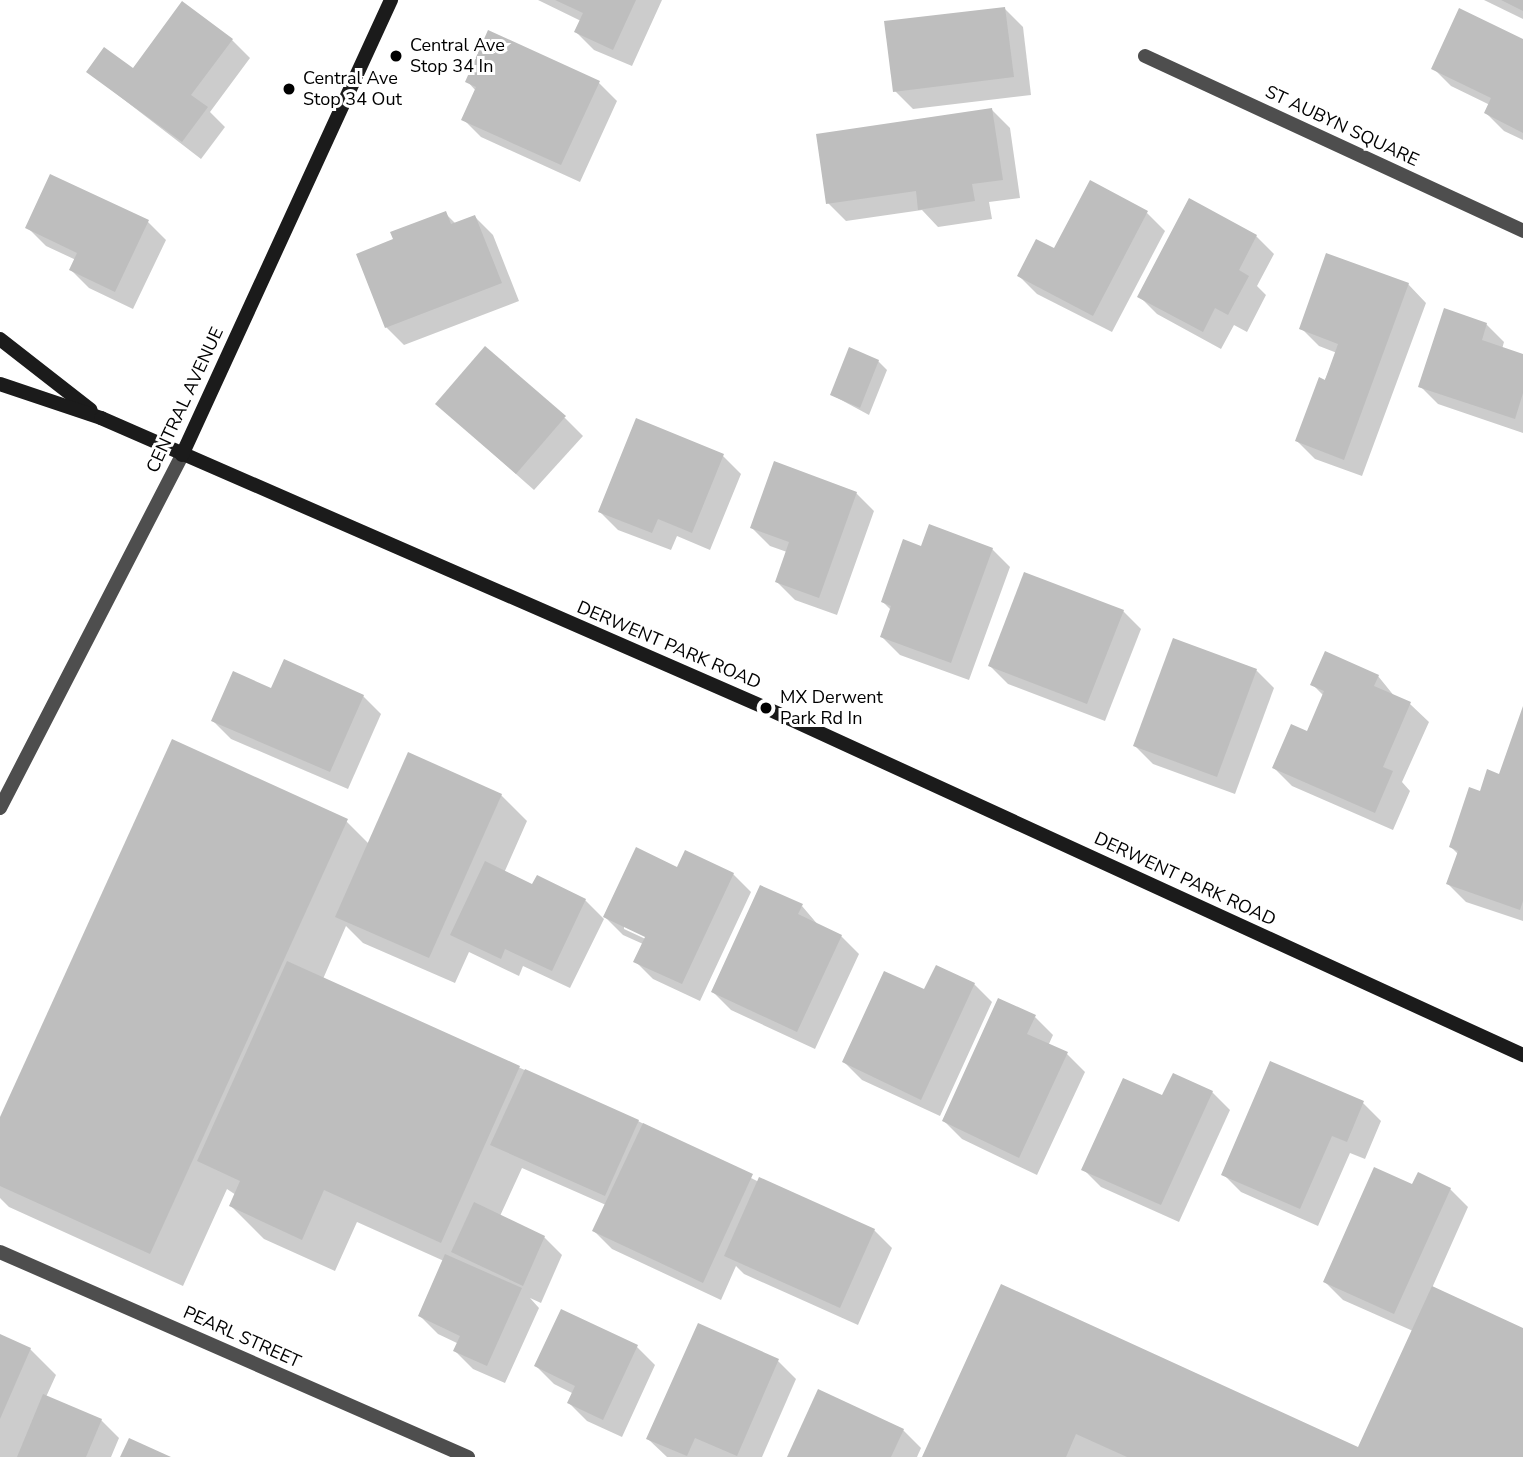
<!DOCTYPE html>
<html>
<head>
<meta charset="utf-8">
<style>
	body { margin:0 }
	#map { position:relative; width:1523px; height:1457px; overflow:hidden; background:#fff; font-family:"Nunito Sans",sans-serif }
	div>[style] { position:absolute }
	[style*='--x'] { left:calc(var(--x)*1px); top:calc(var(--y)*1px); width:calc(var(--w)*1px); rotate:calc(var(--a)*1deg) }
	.shadow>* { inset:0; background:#0003 }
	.building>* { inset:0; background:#bebebe }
	.street>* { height:14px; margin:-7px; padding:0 7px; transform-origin:7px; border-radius:7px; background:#4e4e4e }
	.secondary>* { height:14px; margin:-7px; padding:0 7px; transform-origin:7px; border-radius:7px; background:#1b1b1b }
	.dots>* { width:19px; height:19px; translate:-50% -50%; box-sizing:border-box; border:4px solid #fff; border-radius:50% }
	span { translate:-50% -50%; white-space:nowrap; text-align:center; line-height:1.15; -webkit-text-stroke:6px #fff; paint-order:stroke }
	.poi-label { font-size:18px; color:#000 }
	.left { translate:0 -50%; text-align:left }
	.street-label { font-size:18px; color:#000 }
</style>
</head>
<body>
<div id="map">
	<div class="shadow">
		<i style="clip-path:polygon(538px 0,662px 0,632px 66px,594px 50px,576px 32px,581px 21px)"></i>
		<i style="clip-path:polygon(1484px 0,1523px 0,1523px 19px)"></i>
		<i style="clip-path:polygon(1005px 9px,1023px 27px,1031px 95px,913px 109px,895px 91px)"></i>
		<i style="clip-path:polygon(232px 40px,250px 58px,210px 112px,225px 127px,201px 159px,88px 72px,133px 70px)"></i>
		<i style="clip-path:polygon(1523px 41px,1523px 140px,1504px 131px,1486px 113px,1490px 105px,1451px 86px,1433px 68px)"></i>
		<i style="clip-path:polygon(467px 81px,599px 83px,617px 101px,580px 182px,481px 137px,463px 119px,476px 91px)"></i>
		<i style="clip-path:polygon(992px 110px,1010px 128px,1020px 198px,989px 202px,992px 219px,938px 227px,922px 210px,846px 221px,828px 203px)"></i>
		<i style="clip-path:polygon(445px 213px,456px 224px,475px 217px,493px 235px,519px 301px,404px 345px,386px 327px,395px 240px)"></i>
		<i style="clip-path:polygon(1147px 213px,1165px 231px,1112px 332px,1037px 294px,1019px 276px,1054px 251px)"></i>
		<i style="clip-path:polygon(148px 222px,166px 240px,133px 309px,89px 288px,71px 270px,76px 260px,46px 246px,28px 228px)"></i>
		<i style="clip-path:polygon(1256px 236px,1274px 254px,1257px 286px,1266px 295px,1247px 332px,1234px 325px,1221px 349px,1157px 314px,1139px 296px)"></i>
		<i style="clip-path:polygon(1408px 284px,1426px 303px,1362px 476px,1315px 459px,1297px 441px,1337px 353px,1319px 346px,1301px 328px)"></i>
		<i style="clip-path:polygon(1486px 324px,1504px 342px,1502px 349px,1523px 356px,1523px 433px,1438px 404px,1420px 386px)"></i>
		<i style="clip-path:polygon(878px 361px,887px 370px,869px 415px,832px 395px)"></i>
		<i style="clip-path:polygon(437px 404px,565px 418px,583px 436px,534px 490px)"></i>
		<i style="clip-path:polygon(723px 456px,741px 474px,710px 550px,677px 536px,671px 550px,618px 530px,600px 512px)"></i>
		<i style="clip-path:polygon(856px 493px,874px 511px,837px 615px,795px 600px,777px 582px,787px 552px,770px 546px,752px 528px)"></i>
		<i style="clip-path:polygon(922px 548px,992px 549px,1010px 567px,969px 680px,900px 655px,882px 637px,892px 611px,883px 602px)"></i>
		<i style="clip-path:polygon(1123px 611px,1141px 629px,1105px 721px,1008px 684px,990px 666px)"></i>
		<i style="clip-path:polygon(1256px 670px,1274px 688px,1235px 794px,1153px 764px,1135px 746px)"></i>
		<i style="clip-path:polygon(1378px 676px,1395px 697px,1410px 704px,1429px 722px,1402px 782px,1410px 791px,1393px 830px,1292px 786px,1274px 768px,1308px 733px,1324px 696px,1312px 684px)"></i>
		<i style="clip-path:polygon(272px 690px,363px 696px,381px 714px,348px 789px,231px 739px,213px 721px)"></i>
		<i style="clip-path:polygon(1523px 710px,1523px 921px,1466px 902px,1448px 884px,1458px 854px,1451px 847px,1481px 793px,1501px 776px)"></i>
		<i style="clip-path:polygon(501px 795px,527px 821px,504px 873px,533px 886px,538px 877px,585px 900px,604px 919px,570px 988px,523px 966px,519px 976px,469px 952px,455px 983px,363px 943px,346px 926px,323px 979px,638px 1121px,759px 1182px,874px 1230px,892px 1248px,858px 1325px,744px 1274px,736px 1266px,721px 1300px,612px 1249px,594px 1231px,606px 1205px,522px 1168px,500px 1216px,544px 1237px,562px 1255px,541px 1303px,530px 1298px,539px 1308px,505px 1383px,473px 1369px,455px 1351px,459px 1344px,438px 1334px,420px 1316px,444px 1261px,357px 1222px,335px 1271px,264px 1239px,231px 1206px,236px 1195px,227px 1189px,183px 1286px,9px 1207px,0 1198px,0 1121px,346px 821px,369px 844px)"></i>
		<i style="clip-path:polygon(evenodd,678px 869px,733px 874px,751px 892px,700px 1001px,653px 979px,635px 961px,643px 944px,623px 935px,605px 917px,678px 869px,624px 925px,654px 939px,652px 942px,624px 929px,624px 925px)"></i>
		<i style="clip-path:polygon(802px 906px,819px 926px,841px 936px,859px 954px,815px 1049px,731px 1010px,713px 992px)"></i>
		<i style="clip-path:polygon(937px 967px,974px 984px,992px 1002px,940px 1116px,862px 1080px,844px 1062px,925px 992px)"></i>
		<i style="clip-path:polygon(1035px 1017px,1053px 1035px,1048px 1046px,1067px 1054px,1085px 1072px,1037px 1175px,962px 1139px,944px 1121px)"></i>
		<i style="clip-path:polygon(1212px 1092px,1230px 1110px,1179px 1222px,1101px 1187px,1083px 1169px,1163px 1098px)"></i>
		<i style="clip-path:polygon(1363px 1103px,1381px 1121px,1365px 1159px,1350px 1153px,1318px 1226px,1241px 1192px,1223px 1174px)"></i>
		<i style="clip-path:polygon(1413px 1186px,1450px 1189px,1468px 1207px,1432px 1288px,1523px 1329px,1523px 1457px,924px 1457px,1002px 1286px,1359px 1450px,1413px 1331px,1343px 1300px,1325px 1282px)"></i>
		<i style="clip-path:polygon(562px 1311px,637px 1347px,655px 1365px,622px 1437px,587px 1421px,569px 1403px,574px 1394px,554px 1384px,536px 1366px)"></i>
		<i style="clip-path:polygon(0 1336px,30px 1349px,56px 1375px,46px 1397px,101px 1420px,119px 1438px,111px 1457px,0 1457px)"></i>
		<i style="clip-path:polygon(778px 1361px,796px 1379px,762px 1457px,667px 1457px,648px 1439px)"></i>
		<i style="clip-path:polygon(903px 1430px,921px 1448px,917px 1457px,789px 1457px)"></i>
	</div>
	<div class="building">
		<i style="clip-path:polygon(555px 0,636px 0,613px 50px,574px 32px,583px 13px)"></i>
		<i style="clip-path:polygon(1501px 0,1523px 0,1523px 11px)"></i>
		<i style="clip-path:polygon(182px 1px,233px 39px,191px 95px,208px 107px,182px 142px,86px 72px,104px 47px,133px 68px)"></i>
		<i style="clip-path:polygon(1005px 7px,1014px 77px,893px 92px,884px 21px)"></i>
		<i style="clip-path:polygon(1459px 8px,1523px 39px,1523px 133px,1484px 113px,1491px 98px,1431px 69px)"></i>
		<i style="clip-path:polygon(488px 30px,600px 81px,561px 165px,461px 120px,476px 87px,465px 82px)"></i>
		<i style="clip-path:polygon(992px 108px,1003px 180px,972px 184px,975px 201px,918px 210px,916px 191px,826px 204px,816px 134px)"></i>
		<i style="clip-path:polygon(50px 174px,149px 220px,115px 292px,69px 270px,77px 253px,25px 228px)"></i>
		<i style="clip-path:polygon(1090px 180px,1148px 211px,1093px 316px,1017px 276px,1036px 239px,1054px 248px)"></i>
		<i style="clip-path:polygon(1189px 198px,1257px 235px,1239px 270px,1249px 276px,1228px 315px,1215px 308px,1203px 332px,1137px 297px)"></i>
		<i style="clip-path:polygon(446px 211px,451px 224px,475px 215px,502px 283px,385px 328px,356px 254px,393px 239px,390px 232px)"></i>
		<i style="clip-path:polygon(1326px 253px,1409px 283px,1344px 460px,1295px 441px,1319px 377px,1325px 380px,1338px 344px,1299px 329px)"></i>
		<i style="clip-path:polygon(1444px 308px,1487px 323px,1482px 340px,1523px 354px,1523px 393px,1515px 419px,1418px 387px)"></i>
		<i style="clip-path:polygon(485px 346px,566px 416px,516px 474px,435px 404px)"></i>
		<i style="clip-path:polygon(849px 347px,879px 360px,860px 408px,830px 395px)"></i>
		<i style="clip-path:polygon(636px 418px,724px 454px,692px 533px,658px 519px,652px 533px,598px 512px)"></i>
		<i style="clip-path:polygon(774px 461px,857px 492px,819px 598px,775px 582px,789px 542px,750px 528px)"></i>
		<i style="clip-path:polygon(929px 524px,993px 548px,951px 663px,880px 637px,891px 606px,881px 602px,903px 539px,921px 546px)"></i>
		<i style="clip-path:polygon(1024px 572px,1124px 610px,1087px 704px,988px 666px)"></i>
		<i style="clip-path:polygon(1173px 638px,1257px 669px,1217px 777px,1133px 746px)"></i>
		<i style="clip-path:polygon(1325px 651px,1379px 675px,1374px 686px,1411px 702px,1383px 767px,1393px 771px,1375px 813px,1272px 768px,1291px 724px,1307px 731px,1324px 691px,1310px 685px)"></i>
		<i style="clip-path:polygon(284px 659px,364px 695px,330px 772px,211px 721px,233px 671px,271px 688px)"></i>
		<i style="clip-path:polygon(1523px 706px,1523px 901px,1520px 910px,1446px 884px,1458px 851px,1449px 847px,1469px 787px,1480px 791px,1487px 769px,1499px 774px)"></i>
		<i style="clip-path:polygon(172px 739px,348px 819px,150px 1254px,0 1186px,0 1117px)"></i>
		<i style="clip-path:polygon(408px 752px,502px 794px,429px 958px,335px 917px)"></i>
		<i style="clip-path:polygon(636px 847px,677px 867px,685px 850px,734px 873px,682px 984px,633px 962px,645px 937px,603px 917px)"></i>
		<i style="clip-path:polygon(485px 861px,532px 884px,537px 875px,586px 899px,552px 971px,505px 949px,501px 959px,450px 935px)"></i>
		<i style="clip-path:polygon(760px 885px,803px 904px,798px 914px,842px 935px,797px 1032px,711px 992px)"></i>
		<i style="clip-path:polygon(287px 961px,520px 1066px,441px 1243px,324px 1190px,302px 1240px,229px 1206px,240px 1181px,197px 1161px)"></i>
		<i style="clip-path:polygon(936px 965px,975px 983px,921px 1100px,842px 1062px,884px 971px,924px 989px)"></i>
		<i style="clip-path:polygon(998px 998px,1036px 1015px,1027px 1034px,1068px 1052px,1019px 1158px,942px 1121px)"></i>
		<i style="clip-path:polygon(1270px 1061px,1364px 1101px,1347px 1142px,1332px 1136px,1300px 1209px,1221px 1175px)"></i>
		<i style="clip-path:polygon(525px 1069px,639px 1120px,605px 1196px,490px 1145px)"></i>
		<i style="clip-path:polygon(1173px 1073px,1213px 1091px,1161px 1205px,1081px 1170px,1123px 1078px,1162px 1095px)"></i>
		<i style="clip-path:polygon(643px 1123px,753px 1174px,703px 1283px,592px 1231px)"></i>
		<i style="clip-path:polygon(1374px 1167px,1412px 1184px,1418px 1172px,1451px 1188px,1394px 1314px,1323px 1282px)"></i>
		<i style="clip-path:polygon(759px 1177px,875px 1229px,840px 1308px,724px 1256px)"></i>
		<i style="clip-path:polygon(474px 1202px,545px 1236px,523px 1286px,451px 1252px)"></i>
		<i style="clip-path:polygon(445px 1254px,522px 1288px,487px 1366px,453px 1351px,460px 1336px,418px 1316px)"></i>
		<i style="clip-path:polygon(1001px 1284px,1358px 1447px,1432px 1286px,1523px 1328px,1523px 1457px,1127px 1457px,1076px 1434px,1066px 1457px,922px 1457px)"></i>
		<i style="clip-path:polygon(561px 1309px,638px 1345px,603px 1420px,567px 1403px,575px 1386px,534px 1366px)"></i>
		<i style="clip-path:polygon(698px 1323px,779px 1359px,737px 1456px,695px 1438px,687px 1456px,646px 1439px)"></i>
		<i style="clip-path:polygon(0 1334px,31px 1348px,0 1419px)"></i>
		<i style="clip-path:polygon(818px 1389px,904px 1429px,891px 1457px,787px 1457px)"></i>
		<i style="clip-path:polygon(43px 1394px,102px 1419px,86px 1457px,17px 1457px)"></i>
		<i style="clip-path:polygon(129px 1438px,171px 1457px,120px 1457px)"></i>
	</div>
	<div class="street">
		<i style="--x:1145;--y:56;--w:417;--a:24.8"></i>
		<i style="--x:0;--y:808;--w:397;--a:-62.7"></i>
		<i style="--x:0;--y:1252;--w:511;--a:23.66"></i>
	</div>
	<div class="secondary">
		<i style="--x:0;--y:339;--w:115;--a:38"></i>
		<i style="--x:0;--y:384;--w:107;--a:18.6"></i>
		<i style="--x:101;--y:418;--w:725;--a:23.56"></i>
		<i style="--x:766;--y:708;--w:833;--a:24.63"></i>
		<i style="--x:182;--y:455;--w:501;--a:-65.33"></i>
	</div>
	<div class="dots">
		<i style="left:396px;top:56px;background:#000"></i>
		<i style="left:289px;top:89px;background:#000"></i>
		<i style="left:766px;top:708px;background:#000"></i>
	</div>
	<div class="poi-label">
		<span class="left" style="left:410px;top:56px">Central Ave<br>Stop 34 In</span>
		<span class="left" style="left:303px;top:89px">Central Ave<br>Stop 34 Out</span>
		<span class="left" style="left:780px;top:708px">MX Derwent<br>Park Rd In</span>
	</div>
	<div class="street-label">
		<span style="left:1342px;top:126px;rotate:25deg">ST AUBYN SQUARE</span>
		<span style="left:185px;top:400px;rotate:-65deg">CENTRAL AVENUE</span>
		<span style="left:669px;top:645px;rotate:23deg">DERWENT PARK ROAD</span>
		<span style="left:1185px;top:879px;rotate:25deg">DERWENT PARK ROAD</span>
		<span style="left:242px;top:1337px;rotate:24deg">PEARL STREET</span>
	</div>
</div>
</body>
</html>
